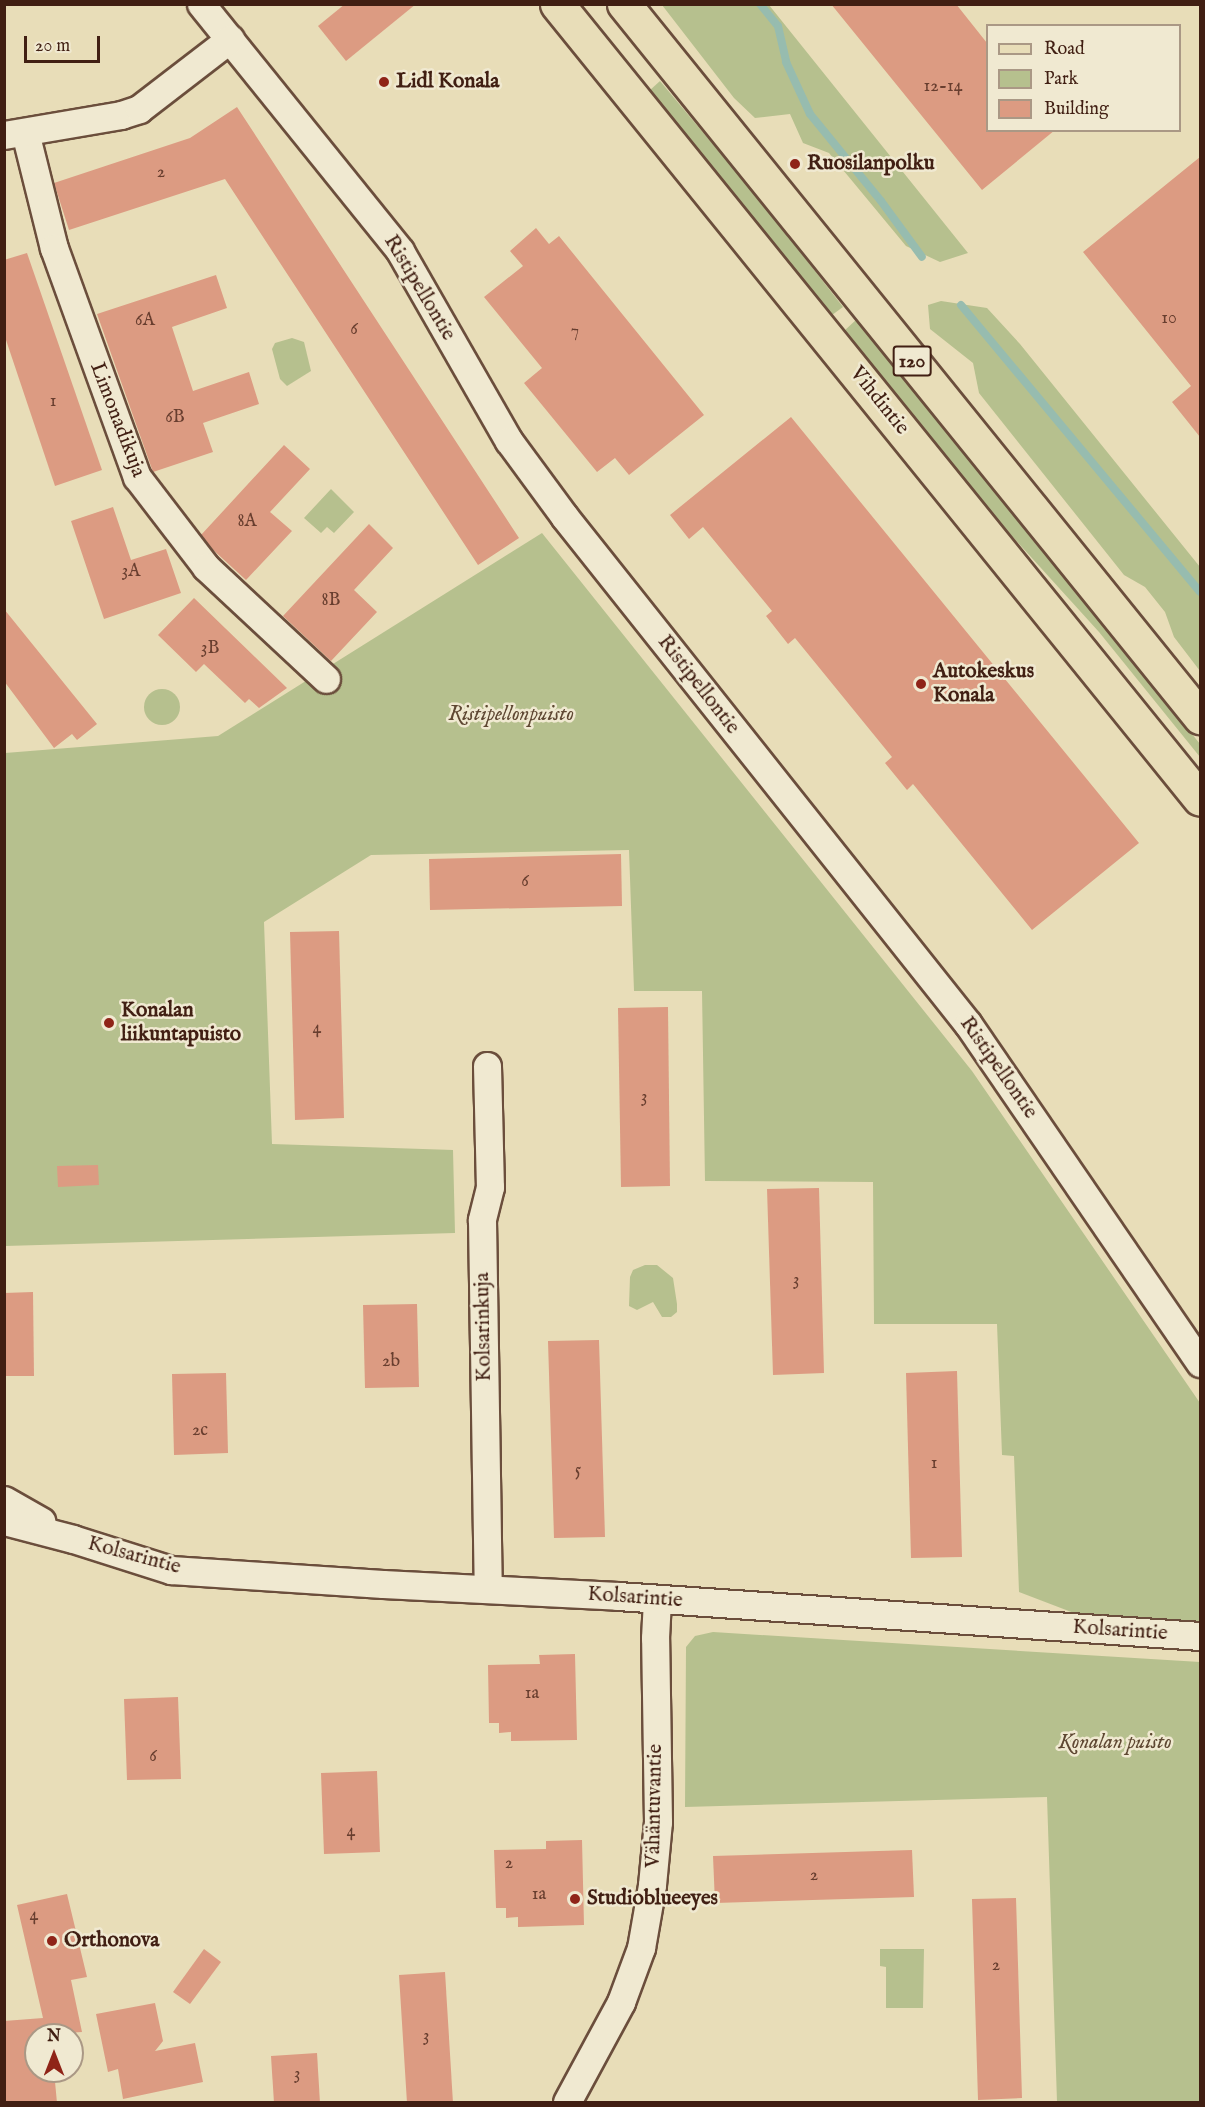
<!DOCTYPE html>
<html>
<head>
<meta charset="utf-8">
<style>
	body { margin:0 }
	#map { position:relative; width:1205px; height:2107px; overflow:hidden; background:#e8ddb8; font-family:"IM FELL English",serif }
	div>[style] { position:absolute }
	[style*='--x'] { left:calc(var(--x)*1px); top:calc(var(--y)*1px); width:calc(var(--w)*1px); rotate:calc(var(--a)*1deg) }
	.green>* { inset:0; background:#b6c08e }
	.round { border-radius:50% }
	.stream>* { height:8px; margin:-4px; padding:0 4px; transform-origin:4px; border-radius:4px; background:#97bcaf }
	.building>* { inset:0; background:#dc9b82 }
	.roads { filter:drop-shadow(2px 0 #6b4e3c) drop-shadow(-2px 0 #6b4e3c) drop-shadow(0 2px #6b4e3c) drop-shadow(0 -2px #6b4e3c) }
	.street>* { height:27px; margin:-13.5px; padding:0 13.5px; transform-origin:13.5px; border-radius:13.5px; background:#f0e9d1 }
	.primary>* { height:33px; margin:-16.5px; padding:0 16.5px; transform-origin:16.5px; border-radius:16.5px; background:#e8ddb8 }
	.dots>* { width:16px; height:16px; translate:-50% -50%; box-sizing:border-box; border:3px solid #f0e9d1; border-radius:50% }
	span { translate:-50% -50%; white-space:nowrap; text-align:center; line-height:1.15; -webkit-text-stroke:5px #f0e9d1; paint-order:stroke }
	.number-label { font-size:18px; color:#683e2f }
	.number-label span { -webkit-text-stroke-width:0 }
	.shield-label span { padding:2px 4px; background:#f0e9d1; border:2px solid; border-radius:4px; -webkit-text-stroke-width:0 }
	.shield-label { font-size:20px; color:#411f13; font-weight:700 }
	.poi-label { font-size:21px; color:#411f13; font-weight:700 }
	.left { translate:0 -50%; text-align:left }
	.street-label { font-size:21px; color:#411f13 }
	.park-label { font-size:21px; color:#5e4732; font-style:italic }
	.frame { position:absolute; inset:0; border:6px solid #411f13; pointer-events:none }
	.legend { position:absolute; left:986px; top:24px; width:195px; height:108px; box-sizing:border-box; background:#f0e9d1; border:2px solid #aa9885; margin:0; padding:8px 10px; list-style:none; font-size:18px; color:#411f13 }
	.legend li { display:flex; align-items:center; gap:12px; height:30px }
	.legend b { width:30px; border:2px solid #aa9885 }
	.north { position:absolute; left:24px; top:2023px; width:60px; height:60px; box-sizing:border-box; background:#f0e9d1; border:2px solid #aa9885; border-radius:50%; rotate:0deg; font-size:16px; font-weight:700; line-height:24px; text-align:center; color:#411f13 }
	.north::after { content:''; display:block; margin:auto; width:21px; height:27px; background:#8f2418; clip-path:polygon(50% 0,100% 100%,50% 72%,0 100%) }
	.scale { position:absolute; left:24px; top:36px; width:76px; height:27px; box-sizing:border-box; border:3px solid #411f13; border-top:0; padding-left:8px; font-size:18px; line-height:21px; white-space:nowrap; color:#411f13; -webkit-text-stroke:4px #f0e9d1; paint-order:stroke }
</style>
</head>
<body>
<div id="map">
	<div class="green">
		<i style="clip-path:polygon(662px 5px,769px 5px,968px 253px,940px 262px,906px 246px,829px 153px,803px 143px,790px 114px,755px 118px,734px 98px)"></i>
		<i style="clip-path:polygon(660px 81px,762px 203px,843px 307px,832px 315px,828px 312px,649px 91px)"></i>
		<i style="clip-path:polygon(941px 301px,987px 308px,1020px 344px,1200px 567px,1200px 671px,1174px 637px,1165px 612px,1145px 587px,1124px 575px,979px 393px,973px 363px,930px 329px,928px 305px)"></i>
		<i style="clip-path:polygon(857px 319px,1200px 744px,1200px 757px,1099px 632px,1001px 524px,844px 331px)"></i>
		<i style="clip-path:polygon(292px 338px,304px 342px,311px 371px,287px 386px,280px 379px,272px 349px,275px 343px)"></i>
		<i style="clip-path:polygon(331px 489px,354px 512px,334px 533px,327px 527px,321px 533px,304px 518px)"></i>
		<i style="clip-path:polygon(542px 533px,972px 1071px,1200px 1403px,1200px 1625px,1087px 1618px,1019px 1592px,1014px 1456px,1002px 1455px,997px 1324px,874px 1324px,873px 1182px,705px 1181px,702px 991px,634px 991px,629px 850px,371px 855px,264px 922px,272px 1144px,453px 1150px,455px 1233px,5px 1246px,5px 753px,218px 736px)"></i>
		<i class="round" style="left:144px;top:689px;width:36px;height:36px"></i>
		<i style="clip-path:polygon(645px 1265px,657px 1265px,673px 1278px,677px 1304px,677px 1312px,671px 1317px,662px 1317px,653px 1302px,637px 1310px,629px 1306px,630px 1277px,633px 1270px)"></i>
		<i style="clip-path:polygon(713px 1632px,1200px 1662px,1200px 2102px,1057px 2102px,1047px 1797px,685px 1807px,686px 1647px,695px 1636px)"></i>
		<i style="clip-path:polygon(880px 1949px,924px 1949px,923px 2008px,886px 2008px,886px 1967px,880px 1966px)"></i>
	</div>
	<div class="stream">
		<i style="--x:760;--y:4;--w:28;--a:51"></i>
		<i style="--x:778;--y:26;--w:37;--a:77"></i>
		<i style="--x:786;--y:62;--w:57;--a:65.2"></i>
		<i style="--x:810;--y:114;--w:112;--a:50.8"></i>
		<i style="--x:881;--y:201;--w:69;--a:53.8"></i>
		<i style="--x:961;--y:305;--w:373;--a:50.2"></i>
	</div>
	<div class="building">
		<i style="clip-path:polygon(345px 4px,416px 4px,346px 61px,318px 26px)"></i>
		<i style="clip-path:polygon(831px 4px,956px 4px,987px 43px,987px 130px,1055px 130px,982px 190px)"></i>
		<i style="clip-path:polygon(237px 107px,519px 538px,478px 565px,225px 179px,69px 230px,54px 183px,190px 138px)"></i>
		<i style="clip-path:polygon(1200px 157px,1200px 437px,1172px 402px,1191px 386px,1083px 252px)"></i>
		<i style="clip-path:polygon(536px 228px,549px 244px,559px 236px,704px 415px,629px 475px,615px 458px,597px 472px,524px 383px,542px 368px,484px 297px,523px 266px,510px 251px)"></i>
		<i style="clip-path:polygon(27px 253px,102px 470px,55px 486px,4px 334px,4px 260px)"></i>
		<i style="clip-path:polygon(216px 275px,227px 308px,172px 327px,193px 391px,249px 372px,259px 404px,203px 423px,213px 452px,153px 472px,97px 314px)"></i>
		<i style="clip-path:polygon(791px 417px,1139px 843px,1032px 930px,913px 784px,907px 790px,885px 763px,892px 757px,795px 638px,788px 644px,766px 616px,772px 611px,703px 527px,689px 539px,670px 515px)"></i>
		<i style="clip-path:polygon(284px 445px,310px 469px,270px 512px,292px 531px,246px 580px,211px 548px,201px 535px)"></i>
		<i style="clip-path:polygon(113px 507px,131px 560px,166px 549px,181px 593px,104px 619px,71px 521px)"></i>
		<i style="clip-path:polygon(369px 524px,393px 548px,354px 590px,377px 612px,331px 661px,283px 616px)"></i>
		<i style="clip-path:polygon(194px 598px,287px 688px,259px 708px,249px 699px,245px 703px,204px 664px,196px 672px,158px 635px)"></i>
		<i style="clip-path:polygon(4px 609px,97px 724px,77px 740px,72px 734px,54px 748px,4px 681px)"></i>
		<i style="clip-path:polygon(621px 854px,622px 906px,430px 910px,429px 859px)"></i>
		<i style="clip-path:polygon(339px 931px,344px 1118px,295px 1120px,290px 932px)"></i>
		<i style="clip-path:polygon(668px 1007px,670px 1186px,621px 1187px,618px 1008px)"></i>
		<i style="clip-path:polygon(98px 1165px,99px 1185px,58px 1187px,57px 1166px)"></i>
		<i style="clip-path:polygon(819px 1188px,824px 1373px,773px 1375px,767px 1189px)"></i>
		<i style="clip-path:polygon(33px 1292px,34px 1376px,4px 1376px,4px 1293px)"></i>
		<i style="clip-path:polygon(417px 1304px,419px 1387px,365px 1388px,363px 1305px)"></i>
		<i style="clip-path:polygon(599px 1340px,605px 1537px,554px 1538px,548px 1341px)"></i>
		<i style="clip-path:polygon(957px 1371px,962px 1557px,911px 1558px,906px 1373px)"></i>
		<i style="clip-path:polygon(226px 1373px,228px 1453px,174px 1455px,172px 1374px)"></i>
		<i style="clip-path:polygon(575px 1654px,577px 1740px,511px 1741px,511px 1732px,499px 1733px,499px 1723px,489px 1723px,488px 1665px,540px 1664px,539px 1655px)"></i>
		<i style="clip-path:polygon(178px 1697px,181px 1779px,127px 1780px,124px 1699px)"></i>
		<i style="clip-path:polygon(377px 1771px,380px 1852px,324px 1854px,321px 1773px)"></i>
		<i style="clip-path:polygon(582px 1840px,584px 1925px,518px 1927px,518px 1917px,506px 1918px,506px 1908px,496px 1908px,494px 1850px,546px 1849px,546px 1841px)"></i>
		<i style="clip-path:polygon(912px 1850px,914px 1897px,715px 1903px,713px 1856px)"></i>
		<i style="clip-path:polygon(67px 1894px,87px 1977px,71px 1980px,82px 2032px,36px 2035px,36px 2071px,54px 2071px,57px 2103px,4px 2103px,4px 2021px,43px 2018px,17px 1905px)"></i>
		<i style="clip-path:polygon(1016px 1898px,1022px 2098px,978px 2100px,972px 1899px)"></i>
		<i style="clip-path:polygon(204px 1949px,221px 1962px,190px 2004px,173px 1992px)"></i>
		<i style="clip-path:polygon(445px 1972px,453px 2103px,407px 2103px,399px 1975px)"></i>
		<i style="clip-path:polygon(155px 2003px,163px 2041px,155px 2051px,195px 2043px,203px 2082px,123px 2099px,118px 2069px,108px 2072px,96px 2014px)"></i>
		<i style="clip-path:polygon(317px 2053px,320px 2103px,274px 2103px,271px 2056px)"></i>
	</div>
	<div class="roads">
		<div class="street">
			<i style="--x:201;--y:4;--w:317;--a:51.1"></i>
			<i style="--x:400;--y:251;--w:219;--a:60.2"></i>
			<i style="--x:509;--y:441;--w:93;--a:53.7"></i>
			<i style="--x:564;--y:516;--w:649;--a:51.51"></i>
			<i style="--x:968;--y:1024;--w:411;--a:55.6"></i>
			<i style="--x:25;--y:132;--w:120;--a:76"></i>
			<i style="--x:54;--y:248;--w:244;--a:70.1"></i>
			<i style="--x:137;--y:477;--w:113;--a:52.5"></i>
			<i style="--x:206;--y:567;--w:164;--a:43"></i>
			<i style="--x:4;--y:135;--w:119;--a:-9.7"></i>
			<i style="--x:121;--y:115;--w:19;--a:-18"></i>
			<i style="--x:139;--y:109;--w:115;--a:-37.6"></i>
			<i style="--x:487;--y:1066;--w:121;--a:88.6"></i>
			<i style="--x:490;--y:1187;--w:34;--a:104"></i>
			<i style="--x:482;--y:1220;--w:369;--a:89.1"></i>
			<i style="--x:4;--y:1500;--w:43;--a:29.6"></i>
			<i style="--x:4;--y:1521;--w:71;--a:14.6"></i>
			<i style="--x:73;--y:1539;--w:103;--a:17.6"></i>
			<i style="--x:171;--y:1570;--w:212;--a:3.8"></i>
			<i style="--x:383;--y:1584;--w:235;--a:2.9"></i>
			<i style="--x:618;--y:1596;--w:583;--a:3.93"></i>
			<i style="--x:567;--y:2102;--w:114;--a:-61.6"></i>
			<i style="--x:621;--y:2002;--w:58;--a:-69.7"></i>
			<i style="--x:641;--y:1948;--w:64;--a:-80.1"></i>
			<i style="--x:652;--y:1885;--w:63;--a:-84.6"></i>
			<i style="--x:658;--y:1822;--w:184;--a:-90.9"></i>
			<i style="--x:655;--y:1638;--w:39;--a:-87"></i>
		</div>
		<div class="primary">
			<i style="--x:557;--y:4;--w:1022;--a:51.03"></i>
			<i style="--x:624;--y:4;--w:917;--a:51.07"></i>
		</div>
	</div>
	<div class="dots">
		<i style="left:384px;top:82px;background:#8f2418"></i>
		<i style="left:795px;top:164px;background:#8f2418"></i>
		<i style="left:921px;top:684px;background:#8f2418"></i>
		<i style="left:109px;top:1023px;background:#8f2418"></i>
		<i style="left:575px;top:1899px;background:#8f2418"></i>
		<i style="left:52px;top:1941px;background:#8f2418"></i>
	</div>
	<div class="number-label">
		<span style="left:943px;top:87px">12-14</span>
		<span style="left:161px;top:173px">2</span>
		<span style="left:1169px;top:319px">10</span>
		<span style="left:145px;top:321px">6A</span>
		<span style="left:354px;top:330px">6</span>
		<span style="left:575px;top:332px">7</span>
		<span style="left:53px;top:402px">1</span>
		<span style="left:175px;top:418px">6B</span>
		<span style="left:247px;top:522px">8A</span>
		<span style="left:131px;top:572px">3A</span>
		<span style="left:331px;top:601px">8B</span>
		<span style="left:210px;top:649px">3B</span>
		<span style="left:525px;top:882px">6</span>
		<span style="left:317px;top:1029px">4</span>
		<span style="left:644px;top:1098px">3</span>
		<span style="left:796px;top:1281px">3</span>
		<span style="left:391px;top:1362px">2b</span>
		<span style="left:200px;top:1431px">2c</span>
		<span style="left:934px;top:1464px">1</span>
		<span style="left:578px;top:1471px">5</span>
		<span style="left:532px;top:1694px">1a</span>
		<span style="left:153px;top:1757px">6</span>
		<span style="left:351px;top:1832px">4</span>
		<span style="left:509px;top:1864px">2</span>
		<span style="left:814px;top:1876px">2</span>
		<span style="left:539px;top:1895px">1a</span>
		<span style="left:34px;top:1916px">4</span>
		<span style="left:996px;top:1966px">2</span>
		<span style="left:426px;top:2037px">3</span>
		<span style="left:297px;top:2075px">3</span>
	</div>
	<div class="shield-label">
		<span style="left:912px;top:361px">120</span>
	</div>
	<div class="poi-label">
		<span class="left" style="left:396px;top:82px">Lidl Konala</span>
		<span class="left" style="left:807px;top:164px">Ruosilanpolku</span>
		<span class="left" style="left:933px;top:684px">Autokeskus<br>Konala</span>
		<span class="left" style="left:121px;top:1023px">Konalan<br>liikuntapuisto</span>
		<span class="left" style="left:587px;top:1899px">Studioblueeyes</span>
		<span class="left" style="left:64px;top:1941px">Orthonova</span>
	</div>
	<div class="street-label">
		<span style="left:419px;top:288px;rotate:59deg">Ristipellontie</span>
		<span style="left:879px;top:401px;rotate:51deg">Vihdintie</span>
		<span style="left:117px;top:420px;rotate:69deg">Limonadikuja</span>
		<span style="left:698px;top:685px;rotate:52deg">Ristipellontie</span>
		<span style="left:998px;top:1068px;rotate:55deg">Ristipellontie</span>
		<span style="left:484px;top:1327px;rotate:-91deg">Kolsarinkuja</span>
		<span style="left:134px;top:1556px;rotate:15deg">Kolsarintie</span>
		<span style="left:635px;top:1598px;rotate:4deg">Kolsarintie</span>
		<span style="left:1120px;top:1631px;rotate:4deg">Kolsarintie</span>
		<span style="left:655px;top:1806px;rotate:-89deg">Vähäntuvantie</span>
	</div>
	<div class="park-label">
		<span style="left:511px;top:715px">Ristipellonpuisto</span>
		<span style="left:1115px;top:1743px">Konalan puisto</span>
	</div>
	<div class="frame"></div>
	<ul class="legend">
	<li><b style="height:8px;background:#e8ddb8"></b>Road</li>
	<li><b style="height:16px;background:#b6c08e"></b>Park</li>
	<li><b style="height:16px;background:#dc9b82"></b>Building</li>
	</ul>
	<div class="north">N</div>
	<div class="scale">20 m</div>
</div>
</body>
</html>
